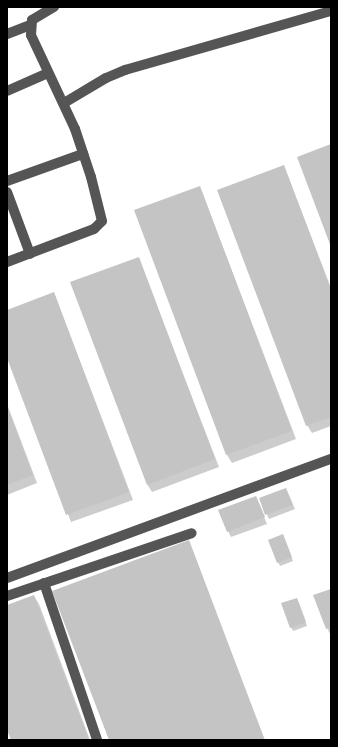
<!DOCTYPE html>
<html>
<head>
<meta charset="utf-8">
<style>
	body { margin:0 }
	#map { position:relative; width:338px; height:747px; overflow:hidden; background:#fff; font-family:Manrope,sans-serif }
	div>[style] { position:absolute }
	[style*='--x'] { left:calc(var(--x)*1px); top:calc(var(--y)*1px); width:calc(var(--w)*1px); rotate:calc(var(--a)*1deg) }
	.shadow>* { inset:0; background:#0003 }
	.building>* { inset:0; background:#c4c4c4 }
	.minor>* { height:10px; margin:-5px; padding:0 5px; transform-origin:5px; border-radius:5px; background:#555 }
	span { translate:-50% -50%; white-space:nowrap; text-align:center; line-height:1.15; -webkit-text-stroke:3.5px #fff; paint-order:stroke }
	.frame { position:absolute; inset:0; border:8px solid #000; pointer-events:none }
</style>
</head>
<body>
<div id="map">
	<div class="shadow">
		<i style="clip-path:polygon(284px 166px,331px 288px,331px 426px,312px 433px,307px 425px)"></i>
		<i style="clip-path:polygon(200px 187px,296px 439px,232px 463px,227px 455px)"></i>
		<i style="clip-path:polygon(138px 258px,219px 467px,152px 492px,147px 484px)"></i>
		<i style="clip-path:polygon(54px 293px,133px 500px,71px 522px,7px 355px,7px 311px)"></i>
		<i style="clip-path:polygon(7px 404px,37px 483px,7px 495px)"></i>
		<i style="clip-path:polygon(286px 489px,295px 509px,269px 519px,260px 499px)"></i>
		<i style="clip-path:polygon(256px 497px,267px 524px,231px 537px,228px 531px)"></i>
		<i style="clip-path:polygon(283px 536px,293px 561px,280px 566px,278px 562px)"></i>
		<i style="clip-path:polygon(189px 541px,265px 740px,110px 740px,54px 591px)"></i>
		<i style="clip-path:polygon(331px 590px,331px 634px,330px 634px,327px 628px)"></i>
		<i style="clip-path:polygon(34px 596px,39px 604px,90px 740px,12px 740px,7px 727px,7px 606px)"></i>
		<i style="clip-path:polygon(299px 603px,307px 626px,293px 631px,291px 627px)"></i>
	</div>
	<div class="building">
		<i style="clip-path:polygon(331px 144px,331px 247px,297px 157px)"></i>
		<i style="clip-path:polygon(284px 165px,331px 290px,331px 417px,306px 426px,217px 190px)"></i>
		<i style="clip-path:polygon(200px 186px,292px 431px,226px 455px,134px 210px)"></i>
		<i style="clip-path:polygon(139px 257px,215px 459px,147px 485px,70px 282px)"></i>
		<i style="clip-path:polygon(54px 292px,129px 492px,66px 515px,7px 358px,7px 310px)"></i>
		<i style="clip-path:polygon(7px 406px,33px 475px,7px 485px)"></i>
		<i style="clip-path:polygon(286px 488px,293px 505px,265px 515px,259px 498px)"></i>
		<i style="clip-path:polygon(256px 496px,265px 517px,227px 532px,218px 510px)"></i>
		<i style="clip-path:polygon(283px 534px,292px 557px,277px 563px,268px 540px)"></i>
		<i style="clip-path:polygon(189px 540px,264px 739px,109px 740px,52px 591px)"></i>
		<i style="clip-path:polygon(331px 589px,331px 627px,326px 629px,313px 595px)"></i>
		<i style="clip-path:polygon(34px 595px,89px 740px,11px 740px,7px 730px,7px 605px)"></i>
		<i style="clip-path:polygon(297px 598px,306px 622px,290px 628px,281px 603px)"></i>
	</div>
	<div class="minor">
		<i style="--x:7;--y:34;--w:25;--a:-21"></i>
		<i style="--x:7;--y:91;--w:45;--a:-23.7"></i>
		<i style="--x:64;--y:103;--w:49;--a:-30.8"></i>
		<i style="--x:106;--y:78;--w:21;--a:-23"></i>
		<i style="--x:125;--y:70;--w:214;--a:-16"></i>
		<i style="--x:7;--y:181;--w:81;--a:-19.6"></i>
		<i style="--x:7;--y:192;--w:66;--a:69.6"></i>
		<i style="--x:7;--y:262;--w:93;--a:-20.8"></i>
		<i style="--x:94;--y:229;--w:11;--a:-45"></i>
		<i style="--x:102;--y:221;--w:45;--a:-104"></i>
		<i style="--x:91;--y:177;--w:51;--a:-108.4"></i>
		<i style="--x:75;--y:129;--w:104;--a:-115.1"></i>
		<i style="--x:31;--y:35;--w:15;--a:-86"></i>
		<i style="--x:32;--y:20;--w:26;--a:-31"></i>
		<i style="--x:7;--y:578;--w:345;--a:-20.2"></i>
		<i style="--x:44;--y:583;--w:166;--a:71.3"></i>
		<i style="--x:7;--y:596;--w:195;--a:-18.8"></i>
	</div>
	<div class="frame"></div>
</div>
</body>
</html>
